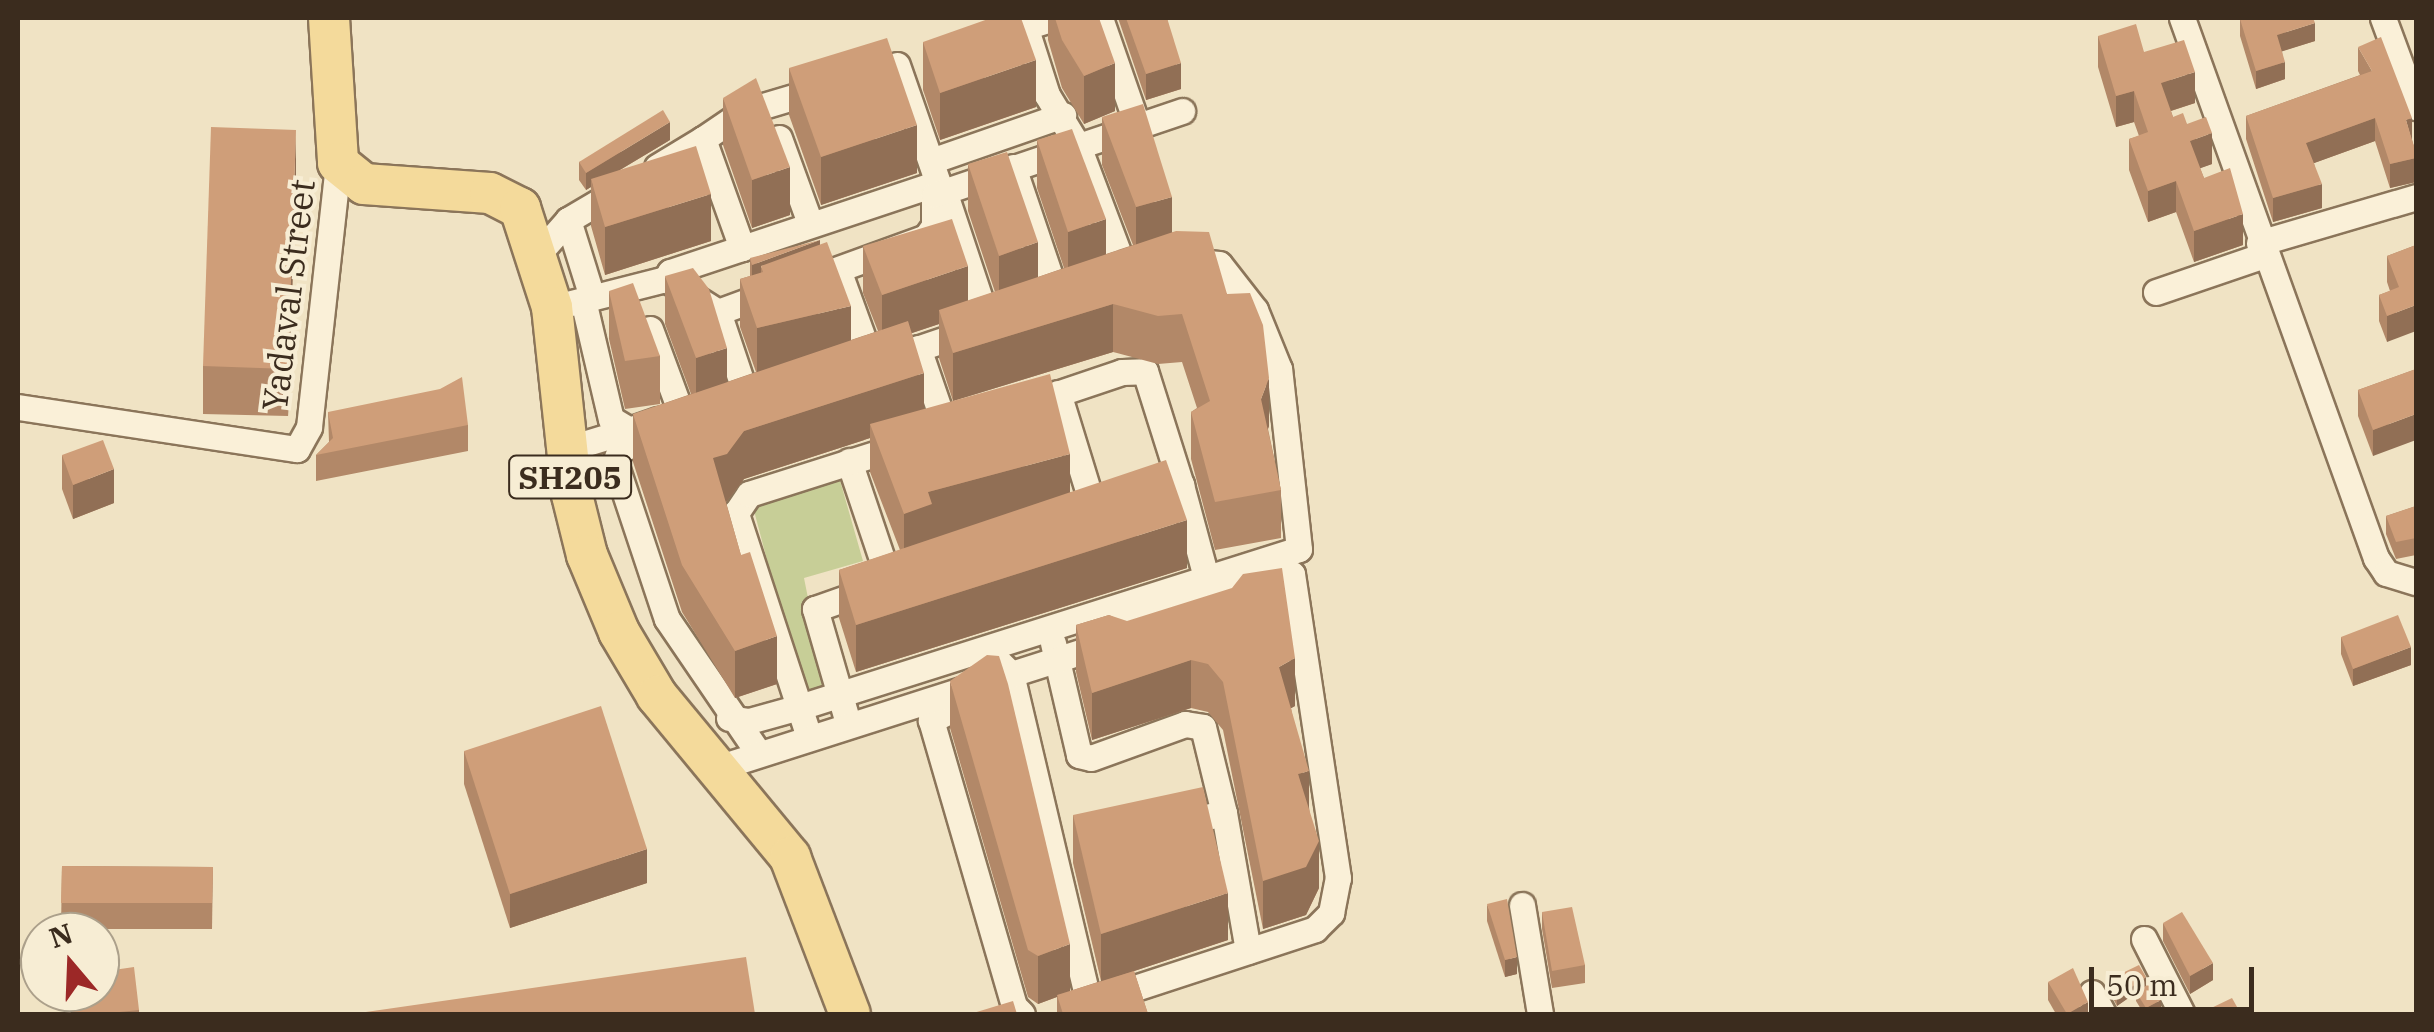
<!DOCTYPE html>
<html>
<head>
<meta charset="utf-8">
<style>
	body { margin:0 }
	#map { position:relative; width:2434px; height:1032px; overflow:hidden; background:#f0e3c4; font-family:"IBM Plex Serif",serif }
	div>[style] { position:absolute }
	[style*='--x'] { left:calc(var(--x)*1px); top:calc(var(--y)*1px); width:calc(var(--w)*1px); rotate:calc(var(--a)*1deg) }
	.green>* { inset:0; background:#c7ce97 }
	.roads { filter:drop-shadow(2px 0 #8b755a) drop-shadow(-2px 0 #8b755a) drop-shadow(0 2px #8b755a) drop-shadow(0 -2px #8b755a) }
	.minor>* { height:25px; margin:-12.5px; padding:0 12.5px; transform-origin:12.5px; border-radius:12.5px; background:#faf0d8 }
	.primary>* { height:40px; margin:-20px; padding:0 20px; transform-origin:20px; border-radius:20px; background:#f4da9b }
	.wall>* { inset:0; background:#b28868 }
	.shaded-wall>* { inset:0; background:#916f55 }
	.building>* { inset:0; background:#cf9e79 }
	span { translate:-50% -50%; white-space:nowrap; text-align:center; line-height:1.15; -webkit-text-stroke:8px #f7edd4; paint-order:stroke }
	.shield-label span { padding:2px 8px; background:#f7edd4; border:2px solid; border-radius:8px; -webkit-text-stroke-width:0 }
	.shield-label { font-size:32px; color:#3b2c1e; font-weight:700 }
	.street-label { font-size:35px; color:#3b2c1e }
	.frame { position:absolute; inset:0; border:20px solid #3b2c1e; pointer-events:none }
	.north { position:absolute; left:20px; top:912px; width:100px; height:100px; box-sizing:border-box; background:#f7edd4; border:2px solid #aca08b; border-radius:50%; rotate:341deg; font-size:28px; font-weight:700; line-height:40px; text-align:center; color:#3b2c1e }
	.north::after { content:''; display:block; margin:auto; width:35px; height:45px; background:#9c2827; clip-path:polygon(50% 0,100% 100%,50% 72%,0 100%) }
	.scale { position:absolute; left:2089px; top:967px; width:165px; height:45px; box-sizing:border-box; border:5px solid #3b2c1e; border-top:0; padding-left:12px; font-size:30px; line-height:35px; white-space:nowrap; color:#3b2c1e; -webkit-text-stroke:8px #f7edd4; paint-order:stroke }
</style>
</head>
<body>
<div id="map">
	<div class="green">
		<i style="clip-path:polygon(837px 470px,863px 561px,804px 578px,826px 688px,802px 693px,752px 503px)"></i>
	</div>
	<div class="roads">
		<div class="minor">
			<i style="--x:1100;--y:18;--w:112;--a:70.8"></i>
			<i style="--x:2182;--y:18;--w:574;--a:70.24"></i>
			<i style="--x:2376;--y:558;--w:18;--a:56"></i>
			<i style="--x:2386;--y:573;--w:31;--a:17"></i>
			<i style="--x:2383;--y:18;--w:95;--a:69.7"></i>
			<i style="--x:1025;--y:26;--w:72;--a:72.3"></i>
			<i style="--x:1047;--y:95;--w:60;--a:58.7"></i>
			<i style="--x:1078;--y:146;--w:130;--a:69.3"></i>
			<i style="--x:992;--y:37;--w:65;--a:-17"></i>
			<i style="--x:779;--y:138;--w:90;--a:70"></i>
			<i style="--x:703;--y:139;--w:48;--a:-34"></i>
			<i style="--x:743;--y:112;--w:80;--a:-16.6"></i>
			<i style="--x:931;--y:161;--w:140;--a:-19.2"></i>
			<i style="--x:657;--y:167;--w:54;--a:-31.3"></i>
			<i style="--x:703;--y:139;--w:116;--a:70.3"></i>
			<i style="--x:1013;--y:167;--w:131;--a:71.3"></i>
			<i style="--x:944;--y:191;--w:130;--a:71.6"></i>
			<i style="--x:568;--y:220;--w:81;--a:72.7"></i>
			<i style="--x:2259;--y:243;--w:164;--a:-16.3"></i>
			<i style="--x:538;--y:254;--w:45;--a:-48.6"></i>
			<i style="--x:568;--y:220;--w:59;--a:-30.5"></i>
			<i style="--x:841;--y:278;--w:79;--a:70"></i>
			<i style="--x:666;--y:279;--w:8;--a:-60"></i>
			<i style="--x:670;--y:272;--w:282;--a:-18.4"></i>
			<i style="--x:938;--y:183;--w:125;--a:-109.2"></i>
			<i style="--x:808;--y:280;--w:126;--a:-20"></i>
			<i style="--x:926;--y:237;--w:14;--a:-54"></i>
			<i style="--x:934;--y:226;--w:31;--a:-90"></i>
			<i style="--x:934;--y:195;--w:262;--a:-18.7"></i>
			<i style="--x:2156;--y:292;--w:114;--a:-18.9"></i>
			<i style="--x:583;--y:300;--w:122;--a:76.8"></i>
			<i style="--x:611;--y:419;--w:21;--a:31"></i>
			<i style="--x:629;--y:430;--w:31;--a:-19"></i>
			<i style="--x:567;--y:304;--w:102;--a:-14.2"></i>
			<i style="--x:666;--y:279;--w:62;--a:32.4"></i>
			<i style="--x:718;--y:312;--w:55;--a:-20.1"></i>
			<i style="--x:718;--y:312;--w:84;--a:71.4"></i>
			<i style="--x:650;--y:329;--w:90;--a:69.7"></i>
			<i style="--x:918;--y:348;--w:89;--a:71"></i>
			<i style="--x:887;--y:359;--w:84;--a:-18.6"></i>
			<i style="--x:1058;--y:393;--w:126;--a:72.9"></i>
			<i style="--x:1024;--y:405;--w:103;--a:-18.6"></i>
			<i style="--x:1122;--y:372;--w:23;--a:-2"></i>
			<i style="--x:1145;--y:371;--w:120;--a:72.5"></i>
			<i style="--x:18;--y:407;--w:282;--a:8.6"></i>
			<i style="--x:297;--y:449;--w:25;--a:-61"></i>
			<i style="--x:309;--y:427;--w:266;--a:-83.7"></i>
			<i style="--x:664;--y:434;--w:46;--a:161.2"></i>
			<i style="--x:620;--y:449;--w:15;--a:110"></i>
			<i style="--x:615;--y:463;--w:164;--a:71.6"></i>
			<i style="--x:667;--y:619;--w:163;--a:55.7"></i>
			<i style="--x:567;--y:449;--w:65;--a:-17"></i>
			<i style="--x:849;--y:461;--w:129;--a:71.4"></i>
			<i style="--x:1168;--y:489;--w:14;--a:-17"></i>
			<i style="--x:1181;--y:485;--w:111;--a:74.8"></i>
			<i style="--x:1053;--y:643;--w:115;--a:76.9"></i>
			<i style="--x:1079;--y:755;--w:12;--a:14"></i>
			<i style="--x:1091;--y:758;--w:100;--a:-19.9"></i>
			<i style="--x:1185;--y:724;--w:18;--a:9"></i>
			<i style="--x:1203;--y:727;--w:89;--a:76.3"></i>
			<i style="--x:1224;--y:813;--w:45;--a:167.2"></i>
			<i style="--x:997;--y:660;--w:20;--a:45"></i>
			<i style="--x:1011;--y:674;--w:338;--a:76.7"></i>
			<i style="--x:1089;--y:1003;--w:238;--a:-18.1"></i>
			<i style="--x:1315;--y:929;--w:23;--a:-45"></i>
			<i style="--x:1331;--y:913;--w:36;--a:-79"></i>
			<i style="--x:1338;--y:878;--w:307;--a:-98.6"></i>
			<i style="--x:1292;--y:574;--w:195;--a:164.3"></i>
			<i style="--x:961;--y:705;--w:34;--a:153"></i>
			<i style="--x:931;--y:720;--w:298;--a:73.8"></i>
			<i style="--x:1014;--y:1006;--w:11;--a:45"></i>
			<i style="--x:729;--y:718;--w:20;--a:9"></i>
			<i style="--x:749;--y:721;--w:56;--a:-15.5"></i>
			<i style="--x:803;--y:706;--w:520;--a:-17.56"></i>
			<i style="--x:1299;--y:549;--w:181;--a:-96.3"></i>
			<i style="--x:1279;--y:369;--w:64;--a:-112.1"></i>
			<i style="--x:1255;--y:310;--w:58;--a:-128"></i>
			<i style="--x:1219;--y:264;--w:34;--a:-175"></i>
			<i style="--x:848;--y:723;--w:119;--a:-106.1"></i>
			<i style="--x:815;--y:609;--w:57;--a:-19.4"></i>
			<i style="--x:809;--y:737;--w:236;--a:-108.1"></i>
			<i style="--x:736;--y:513;--w:23;--a:-56"></i>
			<i style="--x:749;--y:494;--w:158;--a:-17.6"></i>
			<i style="--x:720;--y:767;--w:408;--a:-17.7"></i>
			<i style="--x:1224;--y:813;--w:140;--a:80.1"></i>
			<i style="--x:1522;--y:905;--w:110;--a:80.6"></i>
			<i style="--x:2144;--y:939;--w:84;--a:63.1"></i>
			<i style="--x:2092;--y:993;--w:24;--a:62"></i>
		</div>
		<div class="primary">
			<i style="--x:329;--y:18;--w:145;--a:86.4"></i>
			<i style="--x:338;--y:163;--w:33;--a:39"></i>
			<i style="--x:364;--y:184;--w:126;--a:4.1"></i>
			<i style="--x:490;--y:193;--w:34;--a:27"></i>
			<i style="--x:520;--y:208;--w:104;--a:72.1"></i>
			<i style="--x:552;--y:307;--w:189;--a:83.9"></i>
			<i style="--x:572;--y:495;--w:62;--a:76"></i>
			<i style="--x:587;--y:555;--w:83;--a:67.4"></i>
			<i style="--x:619;--y:632;--w:74;--a:59.3"></i>
			<i style="--x:657;--y:696;--w:209;--a:50.4"></i>
			<i style="--x:790;--y:857;--w:168;--a:69.1"></i>
		</div>
	</div>
	<div class="wall">
		<i style="clip-path:polygon(1048px 18px,1099px 18px,1115px 111px,1084px 124px,1062px 88px,1048px 40px)"></i>
		<i style="clip-path:polygon(1118px 18px,1167px 18px,1181px 89px,1146px 100px)"></i>
		<i style="clip-path:polygon(2240px 19px,2315px 41px,2282px 51px,2285px 79px,2256px 89px,2240px 36px)"></i>
		<i style="clip-path:polygon(2098px 36px,2144px 52px,2195px 103px,2171px 111px,2173px 117px,2187px 124px,2212px 164px,2200px 168px,2204px 178px,2243px 245px,2194px 262px,2176px 212px,2148px 222px,2129px 170px,2129px 139px,2139px 136px,2134px 122px,2116px 127px,2098px 67px)"></i>
		<i style="clip-path:polygon(923px 42px,1036px 107px,940px 140px,923px 90px)"></i>
		<i style="clip-path:polygon(2358px 47px,2412px 140px,2416px 153px,2416px 182px,2390px 188px,2375px 141px,2314px 163px,2322px 208px,2273px 222px,2246px 139px,2246px 116px,2360px 75px,2358px 71px)"></i>
		<i style="clip-path:polygon(789px 68px,917px 173px,821px 205px,789px 115px)"></i>
		<i style="clip-path:polygon(723px 98px,790px 215px,752px 228px,723px 145px)"></i>
		<i style="clip-path:polygon(1102px 117px,1172px 232px,1227px 294px,1269px 426px,1268px 429px,1281px 490px,1281px 538px,1215px 550px,1191px 459px,1191px 412px,1197px 408px,1182px 362px,1158px 364px,1113px 352px,953px 401px,939px 358px,939px 324px,912px 333px,924px 409px,1070px 492px,1187px 568px,856px 672px,839px 618px,839px 570px,900px 550px,870px 472px,870px 438px,744px 479px,726px 502px,777px 684px,735px 698px,682px 612px,633px 462px,633px 414px,691px 394px,665px 324px,665px 276px,727px 382px,756px 372px,740px 327px,740px 279px,750px 276px,750px 258px,851px 340px,878px 331px,863px 293px,863px 246px,968px 301px,995px 292px,968px 211px,968px 164px,1038px 277px,1064px 268px,1037px 188px,1037px 140px,1106px 254px,1133px 245px,1102px 165px)"></i>
		<i style="clip-path:polygon(670px 140px,620px 170px,711px 241px,605px 275px,591px 226px,591px 187px,586px 190px,579px 180px,579px 162px)"></i>
		<i style="clip-path:polygon(296px 177px,288px 416px,203px 414px,203px 366px)"></i>
		<i style="clip-path:polygon(2416px 245px,2387px 342px,2379px 321px,2379px 295px,2390px 291px,2387px 282px,2387px 256px)"></i>
		<i style="clip-path:polygon(609px 291px,660px 356px,660px 404px,625px 409px,609px 339px)"></i>
		<i style="clip-path:polygon(2416px 369px,2373px 456px,2358px 416px,2358px 390px)"></i>
		<i style="clip-path:polygon(328px 412px,468px 425px,468px 451px,316px 481px,316px 455px,329px 442px)"></i>
		<i style="clip-path:polygon(62px 455px,114px 503px,73px 519px,62px 489px)"></i>
		<i style="clip-path:polygon(2416px 506px,2416px 555px,2396px 559px,2386px 534px,2386px 516px)"></i>
		<i style="clip-path:polygon(1109px 615px,1295px 706px,1291px 708px,1309px 807px,1319px 888px,1306px 915px,1263px 929px,1223px 730px,1208px 712px,1191px 708px,1092px 740px,1076px 672px,1076px 625px)"></i>
		<i style="clip-path:polygon(2341px 637px,2411px 665px,2353px 686px,2341px 654px)"></i>
		<i style="clip-path:polygon(950px 681px,1070px 991px,1101px 981px,1073px 863px,1073px 815px,1228px 940px,1134px 971px,1148px 1014px,1057px 1014px,1057px 997px,1038px 1004px,1028px 997px,950px 728px)"></i>
		<i style="clip-path:polygon(464px 751px,647px 883px,510px 928px,464px 784px)"></i>
		<i style="clip-path:polygon(62px 866px,213px 867px,212px 929px,61px 929px)"></i>
		<i style="clip-path:polygon(1487px 904px,1517px 974px,1505px 977px,1487px 921px)"></i>
		<i style="clip-path:polygon(1542px 912px,1585px 965px,1585px 983px,1552px 988px,1542px 929px)"></i>
		<i style="clip-path:polygon(2163px 923px,2213px 980px,2190px 994px,2163px 941px)"></i>
		<i style="clip-path:polygon(2108px 980px,2146px 986px,2161px 1008px,2150px 1014px,2144px 1014px,2136px 1001px,2136px 992px,2117px 1006px,2108px 989px)"></i>
		<i style="clip-path:polygon(2048px 982px,2088px 1014px,2056px 1014px,2048px 1000px)"></i>
		<i style="clip-path:polygon(66px 992px,100px 992px,139px 1010px,139px 1014px,67px 1014px)"></i>
	</div>
	<div class="shaded-wall">
		<i style="clip-path:polygon(2315px 23px,2315px 41px,2277px 53px,2277px 35px)"></i>
		<i style="clip-path:polygon(1036px 60px,1036px 107px,940px 140px,940px 93px)"></i>
		<i style="clip-path:polygon(2285px 62px,2285px 79px,2256px 89px,2256px 71px)"></i>
		<i style="clip-path:polygon(1115px 63px,1115px 111px,1084px 124px,1084px 76px)"></i>
		<i style="clip-path:polygon(1181px 63px,1181px 89px,1146px 100px,1146px 74px)"></i>
		<i style="clip-path:polygon(2195px 72px,2195px 103px,2161px 114px,2161px 83px)"></i>
		<i style="clip-path:polygon(2134px 91px,2134px 122px,2116px 127px,2116px 96px)"></i>
		<i style="clip-path:polygon(2375px 118px,2375px 141px,2306px 166px,2306px 143px)"></i>
		<i style="clip-path:polygon(2412px 118px,2412px 142px,2406px 120px)"></i>
		<i style="clip-path:polygon(670px 122px,670px 140px,593px 186px,591px 179px,591px 187px,586px 190px,586px 173px)"></i>
		<i style="clip-path:polygon(917px 125px,917px 173px,821px 205px,821px 157px)"></i>
		<i style="clip-path:polygon(296px 130px,296px 177px,288px 416px,288px 369px)"></i>
		<i style="clip-path:polygon(2212px 133px,2212px 164px,2190px 172px,2190px 141px)"></i>
		<i style="clip-path:polygon(2416px 158px,2416px 182px,2390px 188px,2390px 164px)"></i>
		<i style="clip-path:polygon(790px 167px,790px 215px,752px 228px,752px 180px)"></i>
		<i style="clip-path:polygon(2176px 181px,2176px 212px,2148px 222px,2148px 191px)"></i>
		<i style="clip-path:polygon(2322px 184px,2322px 208px,2273px 222px,2273px 198px)"></i>
		<i style="clip-path:polygon(711px 194px,711px 241px,605px 275px,605px 227px)"></i>
		<i style="clip-path:polygon(1172px 197px,1172px 245px,1136px 255px,1136px 207px)"></i>
		<i style="clip-path:polygon(2243px 214px,2243px 245px,2194px 262px,2194px 231px)"></i>
		<i style="clip-path:polygon(1106px 219px,1106px 267px,1068px 280px,1068px 232px)"></i>
		<i style="clip-path:polygon(820px 240px,820px 258px,761px 266px,761px 279px,752px 282px,752px 265px)"></i>
		<i style="clip-path:polygon(1038px 242px,1038px 290px,999px 303px,999px 256px)"></i>
		<i style="clip-path:polygon(968px 266px,968px 314px,939px 310px,939px 324px,882px 343px,882px 295px)"></i>
		<i style="clip-path:polygon(1113px 304px,1113px 352px,953px 401px,953px 353px)"></i>
		<i style="clip-path:polygon(2416px 305px,2416px 331px,2387px 342px,2387px 316px)"></i>
		<i style="clip-path:polygon(851px 306px,851px 353px,757px 375px,757px 328px)"></i>
		<i style="clip-path:polygon(727px 348px,727px 396px,696px 406px,696px 358px)"></i>
		<i style="clip-path:polygon(924px 373px,924px 420px,870px 424px,870px 438px,744px 479px,727px 501px,713px 506px,713px 458px,744px 431px)"></i>
		<i style="clip-path:polygon(1269px 378px,1269px 426px,1261px 447px,1261px 399px)"></i>
		<i style="clip-path:polygon(2416px 414px,2416px 440px,2373px 456px,2373px 430px)"></i>
		<i style="clip-path:polygon(1070px 454px,1070px 502px,904px 562px,904px 514px,928px 492px)"></i>
		<i style="clip-path:polygon(114px 469px,114px 503px,73px 519px,73px 485px)"></i>
		<i style="clip-path:polygon(1187px 520px,1187px 568px,856px 672px,856px 625px)"></i>
		<i style="clip-path:polygon(777px 636px,777px 684px,735px 698px,735px 651px)"></i>
		<i style="clip-path:polygon(2411px 647px,2411px 665px,2353px 686px,2353px 669px)"></i>
		<i style="clip-path:polygon(1295px 658px,1295px 706px,1279px 715px,1279px 667px)"></i>
		<i style="clip-path:polygon(1191px 660px,1191px 708px,1092px 740px,1092px 693px)"></i>
		<i style="clip-path:polygon(1309px 771px,1309px 818px,1298px 774px)"></i>
		<i style="clip-path:polygon(1319px 841px,1319px 888px,1306px 915px,1263px 929px,1263px 881px)"></i>
		<i style="clip-path:polygon(647px 849px,647px 883px,510px 928px,510px 894px)"></i>
		<i style="clip-path:polygon(1228px 893px,1228px 940px,1101px 982px,1101px 934px)"></i>
		<i style="clip-path:polygon(1070px 944px,1070px 992px,1038px 1004px,1038px 956px)"></i>
		<i style="clip-path:polygon(1517px 957px,1517px 974px,1505px 977px,1505px 960px)"></i>
		<i style="clip-path:polygon(2213px 963px,2213px 980px,2190px 994px,2190px 976px)"></i>
		<i style="clip-path:polygon(2146px 977px,2146px 986px,2117px 1006px,2117px 997px)"></i>
		<i style="clip-path:polygon(2161px 1000px,2161px 1008px,2150px 1014px,2146px 1014px,2146px 1008px)"></i>
		<i style="clip-path:polygon(2088px 1002px,2088px 1014px,2067px 1014px)"></i>
	</div>
	<div class="building">
		<i style="clip-path:polygon(991px 18px,1021px 18px,1036px 60px,940px 93px,923px 42px)"></i>
		<i style="clip-path:polygon(1055px 18px,1099px 18px,1115px 63px,1084px 76px,1062px 40px)"></i>
		<i style="clip-path:polygon(1126px 18px,1167px 18px,1181px 63px,1146px 74px)"></i>
		<i style="clip-path:polygon(2244px 18px,2313px 18px,2315px 23px,2277px 35px,2285px 62px,2256px 71px,2240px 19px)"></i>
		<i style="clip-path:polygon(2136px 24px,2144px 52px,2184px 40px,2195px 72px,2161px 83px,2173px 117px,2183px 113px,2187px 124px,2206px 117px,2212px 133px,2190px 141px,2204px 178px,2230px 168px,2243px 214px,2194px 231px,2176px 181px,2148px 191px,2129px 139px,2148px 132px,2134px 91px,2116px 96px,2098px 36px)"></i>
		<i style="clip-path:polygon(2381px 37px,2412px 118px,2406px 120px,2416px 153px,2416px 158px,2390px 164px,2375px 118px,2306px 143px,2322px 184px,2273px 198px,2246px 116px,2372px 71px,2358px 47px)"></i>
		<i style="clip-path:polygon(887px 38px,917px 125px,821px 157px,789px 68px)"></i>
		<i style="clip-path:polygon(756px 78px,790px 167px,752px 180px,723px 98px)"></i>
		<i style="clip-path:polygon(1143px 104px,1172px 197px,1136px 207px,1102px 117px)"></i>
		<i style="clip-path:polygon(663px 110px,670px 122px,586px 173px,579px 162px)"></i>
		<i style="clip-path:polygon(211px 127px,296px 130px,288px 369px,203px 366px)"></i>
		<i style="clip-path:polygon(1072px 129px,1106px 219px,1068px 232px,1037px 140px)"></i>
		<i style="clip-path:polygon(696px 146px,711px 194px,605px 227px,591px 179px)"></i>
		<i style="clip-path:polygon(1007px 152px,1038px 242px,999px 256px,968px 164px)"></i>
		<i style="clip-path:polygon(952px 219px,968px 266px,882px 295px,863px 246px)"></i>
		<i style="clip-path:polygon(1176px 231px,1209px 232px,1227px 294px,1250px 293px,1263px 325px,1269px 378px,1261px 399px,1281px 490px,1215px 502px,1191px 412px,1210px 401px,1182px 314px,1158px 316px,1113px 304px,953px 353px,939px 310px)"></i>
		<i style="clip-path:polygon(820px 240px,752px 265px,750px 258px)"></i>
		<i style="clip-path:polygon(827px 242px,851px 306px,757px 328px,740px 279px,763px 272px,761px 266px)"></i>
		<i style="clip-path:polygon(2416px 245px,2416px 305px,2387px 316px,2379px 295px,2399px 287px,2387px 256px)"></i>
		<i style="clip-path:polygon(693px 268px,709px 289px,727px 348px,696px 358px,665px 276px)"></i>
		<i style="clip-path:polygon(633px 283px,660px 356px,625px 361px,609px 291px)"></i>
		<i style="clip-path:polygon(908px 321px,924px 373px,744px 431px,727px 454px,713px 458px,741px 555px,750px 552px,777px 636px,735px 651px,682px 565px,633px 414px)"></i>
		<i style="clip-path:polygon(2416px 369px,2416px 414px,2373px 430px,2358px 390px)"></i>
		<i style="clip-path:polygon(1050px 374px,1070px 454px,928px 492px,932px 504px,904px 514px,870px 424px)"></i>
		<i style="clip-path:polygon(462px 377px,468px 425px,316px 455px,333px 438px,328px 412px,440px 389px)"></i>
		<i style="clip-path:polygon(103px 440px,114px 469px,73px 485px,62px 455px)"></i>
		<i style="clip-path:polygon(1166px 460px,1187px 520px,856px 625px,839px 570px)"></i>
		<i style="clip-path:polygon(2416px 506px,2416px 538px,2396px 542px,2386px 516px)"></i>
		<i style="clip-path:polygon(1282px 568px,1295px 658px,1279px 667px,1309px 771px,1298px 774px,1319px 841px,1306px 867px,1263px 881px,1223px 682px,1208px 664px,1191px 660px,1092px 693px,1076px 625px,1109px 615px,1127px 621px,1232px 588px,1243px 574px)"></i>
		<i style="clip-path:polygon(2398px 615px,2411px 647px,2353px 669px,2341px 637px)"></i>
		<i style="clip-path:polygon(987px 655px,999px 656px,1008px 684px,1070px 944px,1038px 956px,1028px 950px,950px 681px)"></i>
		<i style="clip-path:polygon(601px 706px,647px 849px,510px 894px,464px 751px)"></i>
		<i style="clip-path:polygon(1203px 787px,1228px 893px,1101px 934px,1073px 815px)"></i>
		<i style="clip-path:polygon(62px 866px,213px 867px,212px 903px,61px 903px)"></i>
		<i style="clip-path:polygon(1507px 899px,1517px 957px,1505px 960px,1487px 904px)"></i>
		<i style="clip-path:polygon(1572px 907px,1585px 965px,1552px 971px,1542px 912px)"></i>
		<i style="clip-path:polygon(2182px 912px,2213px 963px,2190px 976px,2163px 923px)"></i>
		<i style="clip-path:polygon(746px 957px,755px 1014px,352px 1014px)"></i>
		<i style="clip-path:polygon(2139px 965px,2146px 977px,2117px 997px,2108px 980px)"></i>
		<i style="clip-path:polygon(134px 967px,139px 1010px,100px 1014px,71px 1014px,68px 992px,100px 992px,100px 972px)"></i>
		<i style="clip-path:polygon(2073px 968px,2088px 1002px,2067px 1014px,2048px 982px)"></i>
		<i style="clip-path:polygon(1134px 971px,1148px 1014px,1063px 1014px,1057px 995px)"></i>
		<i style="clip-path:polygon(2152px 982px,2161px 1000px,2146px 1008px,2136px 992px)"></i>
		<i style="clip-path:polygon(2232px 998px,2241px 1014px,2207px 1014px,2205px 1011px)"></i>
		<i style="clip-path:polygon(1013px 1001px,1017px 1014px,970px 1014px)"></i>
	</div>
	<div class="shield-label">
		<span style="left:570px;top:477px">SH205</span>
	</div>
	<div class="street-label">
		<span style="left:288px;top:295px;rotate:-83deg">Yadaval Street</span>
	</div>
	<div class="frame"></div>
	<div class="north">N</div>
	<div class="scale">50 m</div>
</div>
</body>
</html>
